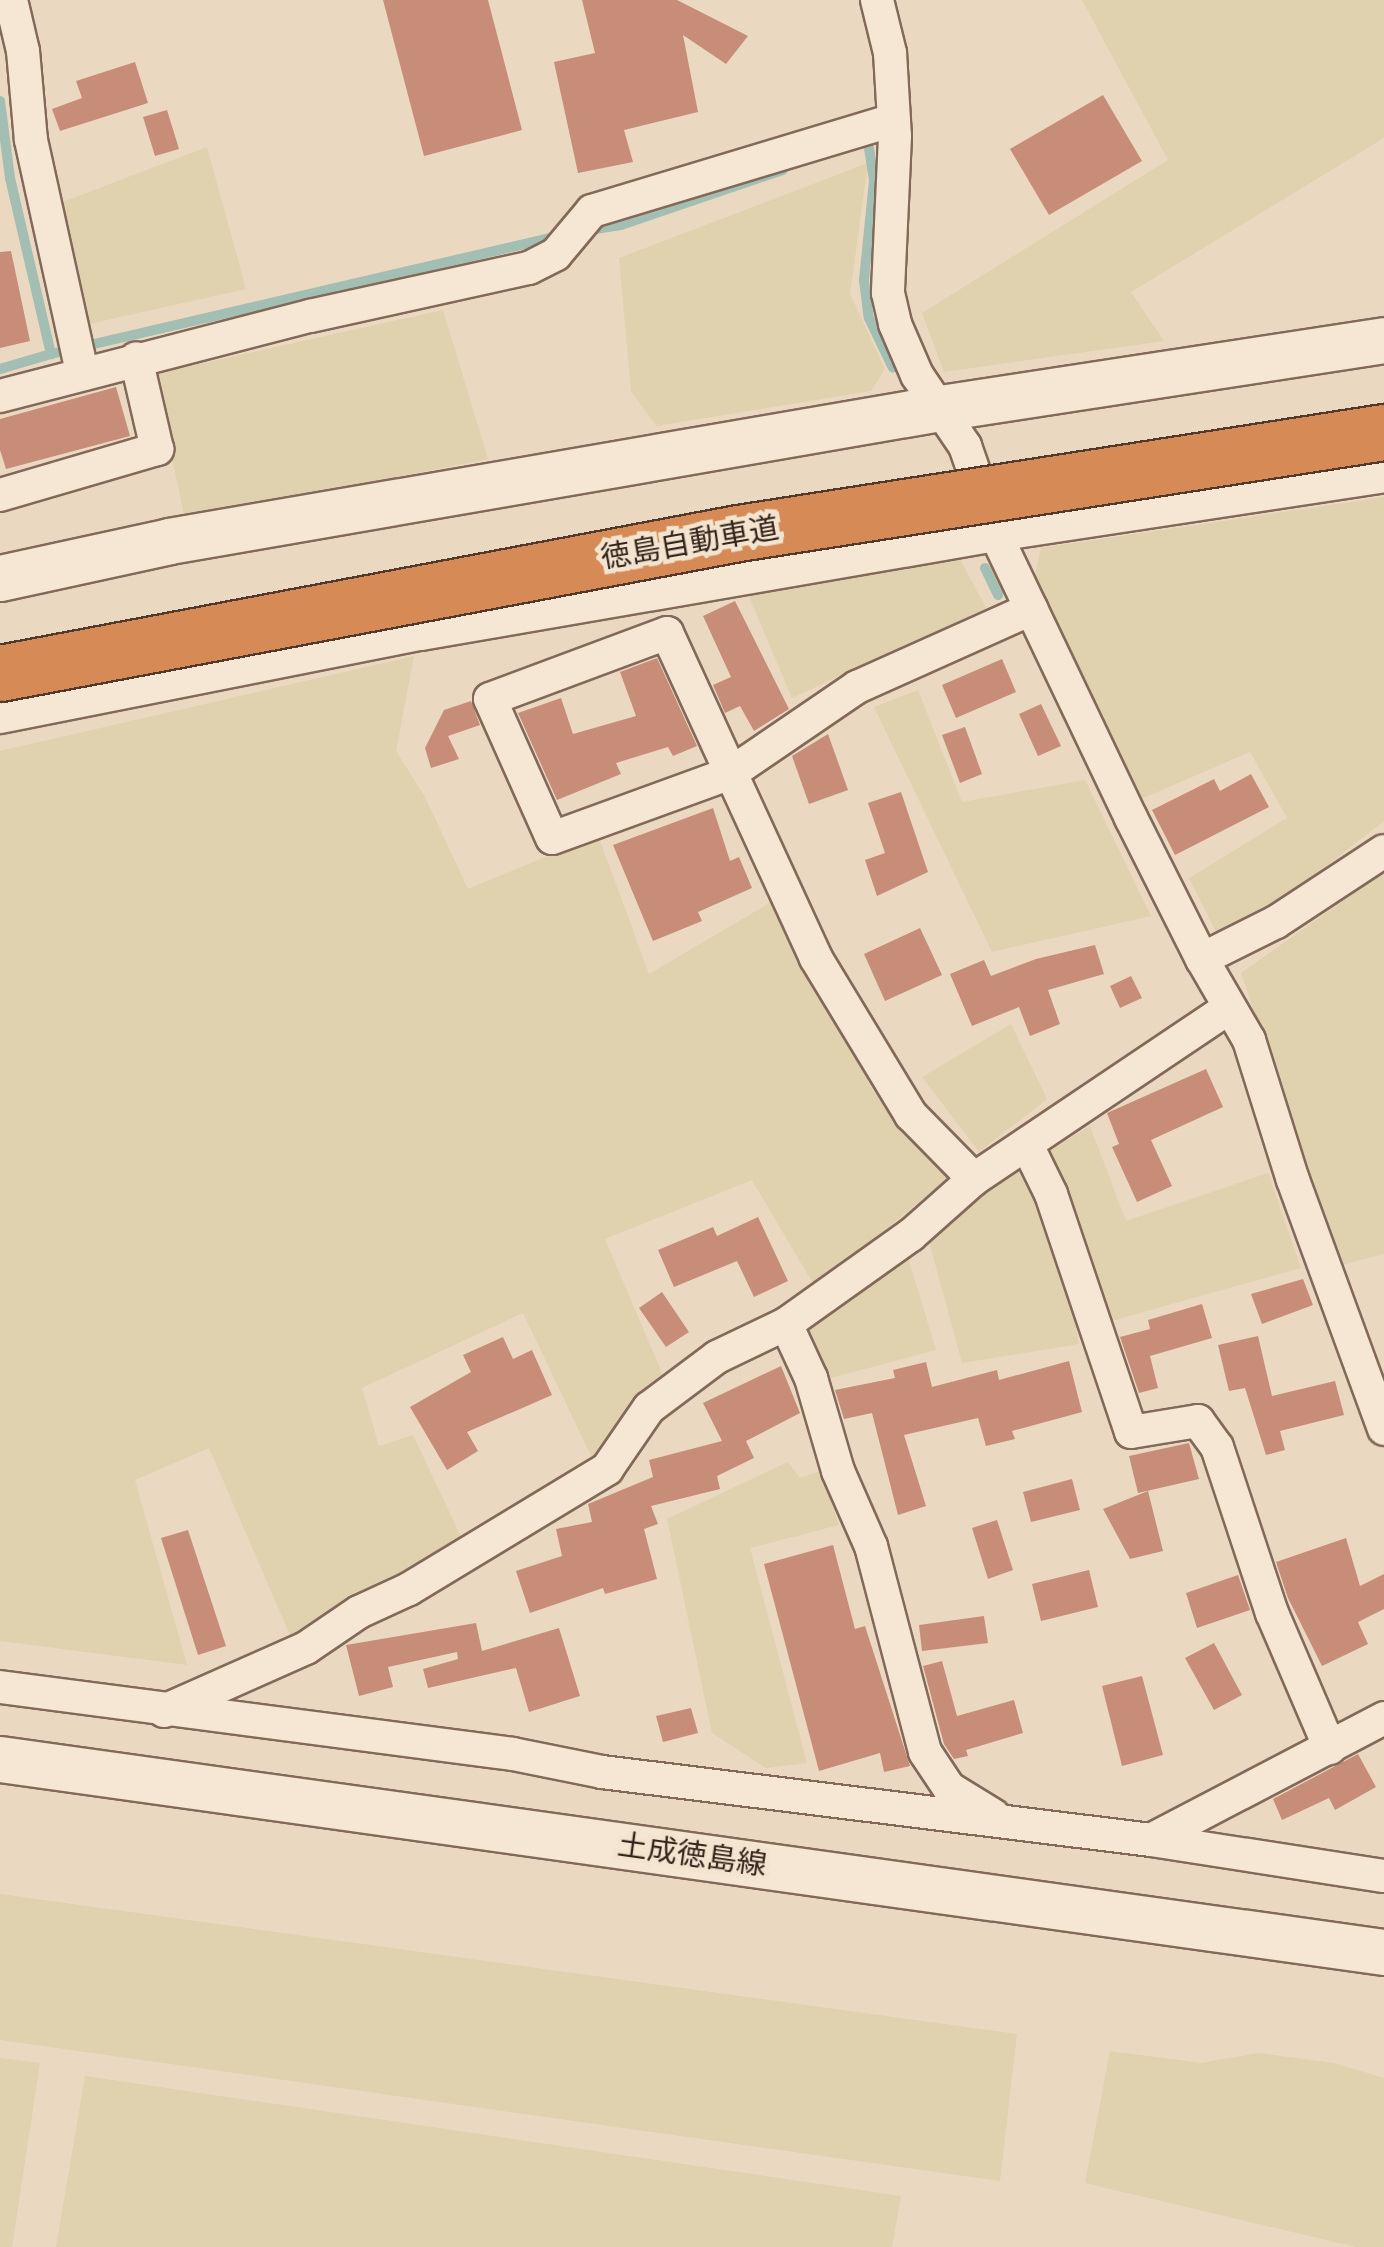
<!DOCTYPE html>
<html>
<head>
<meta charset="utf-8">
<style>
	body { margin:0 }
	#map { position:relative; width:1384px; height:2247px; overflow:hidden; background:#ebd8c1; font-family:"Times New Roman","Noto Sans JP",serif }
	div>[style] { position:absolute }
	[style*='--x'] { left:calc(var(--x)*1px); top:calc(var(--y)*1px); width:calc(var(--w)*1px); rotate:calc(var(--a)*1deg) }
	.farmland>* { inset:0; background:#e0d1af }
	.stream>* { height:10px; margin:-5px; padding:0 5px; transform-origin:5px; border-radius:5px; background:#a3beb2 }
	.building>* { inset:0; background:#c78d79 }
	.roads { filter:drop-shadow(2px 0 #83695a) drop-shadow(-2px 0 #83695a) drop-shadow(0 2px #83695a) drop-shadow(0 -2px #83695a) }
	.street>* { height:32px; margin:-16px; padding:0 16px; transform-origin:16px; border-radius:16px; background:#f6e7d4 }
	.secondary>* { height:45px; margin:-22.5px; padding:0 22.5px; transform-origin:22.5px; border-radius:22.5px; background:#f6e7d4 }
	.bridges { filter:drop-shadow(2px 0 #51392e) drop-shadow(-2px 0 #51392e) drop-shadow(0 2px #51392e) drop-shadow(0 -2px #51392e) }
	.highway-bridge>* { height:55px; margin:-27.5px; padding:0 27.5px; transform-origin:27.5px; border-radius:27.5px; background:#d68a56 }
	span { translate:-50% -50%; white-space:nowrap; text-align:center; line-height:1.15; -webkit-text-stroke:9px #f3e4d0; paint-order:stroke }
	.street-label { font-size:30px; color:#34251d }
</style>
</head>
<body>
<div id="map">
	<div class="farmland">
		<i style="clip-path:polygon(1082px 0,1384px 0,1384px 138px,1131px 292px,1164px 341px,944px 372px,922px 313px,1168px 160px)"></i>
		<i style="clip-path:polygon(207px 147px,246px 289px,89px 324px,60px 203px)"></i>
		<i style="clip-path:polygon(868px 163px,850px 294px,885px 369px,871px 391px,656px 426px,631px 391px,619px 258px)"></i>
		<i style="clip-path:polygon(443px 310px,488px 459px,185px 519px,154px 374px)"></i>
		<i style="clip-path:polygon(1384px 497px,1384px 821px,1311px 878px,1219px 938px,1189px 878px,1287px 818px,1250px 752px,1141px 799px,1033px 585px,1041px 548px)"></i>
		<i style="clip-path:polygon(959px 557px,986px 608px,792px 698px,747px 592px)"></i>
		<i style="clip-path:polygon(414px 656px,396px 751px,425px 797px,468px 889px,598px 835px,649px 974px,771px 902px,873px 1091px,953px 1174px,815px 1287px,752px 1180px,605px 1239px,665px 1380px,592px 1458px,523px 1313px,362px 1388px,379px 1446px,413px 1435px,463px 1541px,293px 1642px,209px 1448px,135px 1480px,187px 1665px,0 1641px,0 751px)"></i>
		<i style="clip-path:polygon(918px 690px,962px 802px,1085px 780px,1151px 916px,992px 952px,874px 707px)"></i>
		<i style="clip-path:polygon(1384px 872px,1384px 1254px,1341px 1265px,1241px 973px)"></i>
		<i style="clip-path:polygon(1011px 1024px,1047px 1099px,979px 1152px,922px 1077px)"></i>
		<i style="clip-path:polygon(1090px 1126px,1126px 1221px,1268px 1173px,1301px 1268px,1104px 1323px,1047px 1153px)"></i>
		<i style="clip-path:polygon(1017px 1170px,1059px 1245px,1079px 1344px,962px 1363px,928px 1238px)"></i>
		<i style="clip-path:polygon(907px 1254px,936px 1350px,827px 1379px,803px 1331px)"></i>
		<i style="clip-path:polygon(788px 1462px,800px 1478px,820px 1471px,839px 1525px,750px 1548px,807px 1763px,766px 1768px,712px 1733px,667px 1519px)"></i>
		<i style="clip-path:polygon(0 1894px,1017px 2034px,1000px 2181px,0 2040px)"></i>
		<i style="clip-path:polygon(1110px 2051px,1201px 2063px,1258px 2053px,1334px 2063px,1384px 2078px,1384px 2247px,1356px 2247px,1085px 2183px)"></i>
		<i style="clip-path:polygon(0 2058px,40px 2063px,12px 2247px,0 2247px)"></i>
		<i style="clip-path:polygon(85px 2076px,901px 2196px,892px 2247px,56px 2247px)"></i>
	</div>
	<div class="stream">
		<i style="--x:0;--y:101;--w:78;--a:82.6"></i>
		<i style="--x:10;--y:178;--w:181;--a:76.9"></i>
		<i style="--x:51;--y:354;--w:526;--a:-13.08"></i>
		<i style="--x:861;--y:144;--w:7;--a:-16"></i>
		<i style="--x:868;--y:142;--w:39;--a:81"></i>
		<i style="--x:874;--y:181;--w:100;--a:95.8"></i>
		<i style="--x:864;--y:280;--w:38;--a:83"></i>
		<i style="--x:869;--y:318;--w:55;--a:64.4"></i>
		<i style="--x:589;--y:230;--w:32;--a:-9"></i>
		<i style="--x:621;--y:225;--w:171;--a:-18.8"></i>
		<i style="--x:0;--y:369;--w:53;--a:-16.4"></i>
		<i style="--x:985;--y:568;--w:30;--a:64"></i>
	</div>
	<div class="building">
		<i style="clip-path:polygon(383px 0,488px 0,522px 130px,424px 156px)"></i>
		<i style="clip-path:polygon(582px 0,677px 0,748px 36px,726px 64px,683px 35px,698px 112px,624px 130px,633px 162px,578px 173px,554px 62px,595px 53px)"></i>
		<i style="clip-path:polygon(135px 62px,148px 103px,60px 131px,52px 109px,82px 98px,76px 81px)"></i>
		<i style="clip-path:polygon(1103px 95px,1142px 161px,1049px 215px,1010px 149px)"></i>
		<i style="clip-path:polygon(167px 110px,179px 149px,155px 156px,143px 117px)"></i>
		<i style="clip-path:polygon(11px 251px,30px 341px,0 348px,0 252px)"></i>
		<i style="clip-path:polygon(116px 387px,130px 436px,6px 469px,0 450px,0 419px)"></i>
		<i style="clip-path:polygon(735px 601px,789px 709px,754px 731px,740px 706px,725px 713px,713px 685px,731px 677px,703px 616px)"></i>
		<i style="clip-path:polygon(657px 658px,697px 746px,673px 756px,668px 747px,616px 763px,621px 774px,557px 800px,518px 713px,561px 698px,573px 734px,636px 716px,620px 672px)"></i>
		<i style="clip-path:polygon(1002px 659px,1016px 692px,956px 718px,942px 685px)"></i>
		<i style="clip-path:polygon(471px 701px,480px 725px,448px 736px,459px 759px,431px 768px,425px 748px,444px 710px)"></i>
		<i style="clip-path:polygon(1041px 704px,1061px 746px,1038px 756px,1019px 714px)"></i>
		<i style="clip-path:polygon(965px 727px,982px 774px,960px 783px,942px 735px)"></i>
		<i style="clip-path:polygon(828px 734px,848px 790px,809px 804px,792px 756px)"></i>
		<i style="clip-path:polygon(1251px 774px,1269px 807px,1175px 855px,1152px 810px,1214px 779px,1220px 791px)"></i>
		<i style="clip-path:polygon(901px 792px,928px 872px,877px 896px,865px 860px,885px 853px,868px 803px)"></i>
		<i style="clip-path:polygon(713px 808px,730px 861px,739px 857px,752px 888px,698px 912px,702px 921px,653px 941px,613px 845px)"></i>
		<i style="clip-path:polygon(920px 928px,942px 975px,885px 1001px,864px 954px)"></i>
		<i style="clip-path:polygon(1095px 945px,1104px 974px,1048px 990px,1060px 1024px,1030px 1036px,1019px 1007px,972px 1026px,950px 974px,984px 960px,991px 976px,1036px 959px)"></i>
		<i style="clip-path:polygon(1131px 976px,1142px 998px,1120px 1008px,1110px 986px)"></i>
		<i style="clip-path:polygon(1206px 1069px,1223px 1107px,1151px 1140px,1172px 1186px,1137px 1202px,1112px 1147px,1119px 1144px,1107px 1113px)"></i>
		<i style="clip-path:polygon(758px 1217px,788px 1281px,754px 1297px,737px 1261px,674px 1287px,658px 1250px,713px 1227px,717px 1236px)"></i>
		<i style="clip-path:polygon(1303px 1279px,1313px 1305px,1262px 1324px,1251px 1294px)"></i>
		<i style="clip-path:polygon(662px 1292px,689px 1332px,666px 1347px,639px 1308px)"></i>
		<i style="clip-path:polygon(1202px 1304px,1212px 1338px,1150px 1356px,1158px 1388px,1139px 1393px,1120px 1337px,1150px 1329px,1148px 1320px)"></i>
		<i style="clip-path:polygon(1258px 1336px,1272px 1396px,1335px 1381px,1344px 1415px,1280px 1431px,1285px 1450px,1266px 1455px,1245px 1388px,1229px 1391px,1218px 1345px)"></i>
		<i style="clip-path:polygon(503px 1337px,513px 1359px,532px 1350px,552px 1395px,467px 1432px,478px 1451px,447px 1470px,410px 1407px,471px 1372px,463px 1355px)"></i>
		<i style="clip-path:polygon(1069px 1361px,1082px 1412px,1012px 1431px,1015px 1439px,986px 1446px,978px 1418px,904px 1435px,926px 1506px,898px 1515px,872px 1413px,844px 1419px,835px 1390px,895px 1378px,893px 1370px,926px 1362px,932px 1387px,997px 1370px,999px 1380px)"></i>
		<i style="clip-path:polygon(781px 1366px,800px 1413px,746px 1441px,754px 1458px,717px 1476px,720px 1489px,651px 1506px,658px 1524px,644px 1529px,657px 1579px,605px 1594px,603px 1588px,530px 1613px,516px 1571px,562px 1556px,556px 1529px,592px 1522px,588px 1504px,653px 1477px,649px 1460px,722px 1441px,703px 1403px)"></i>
		<i style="clip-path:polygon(1189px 1443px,1199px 1479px,1138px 1493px,1129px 1456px)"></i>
		<i style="clip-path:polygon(1072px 1479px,1080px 1510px,1031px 1522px,1023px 1492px)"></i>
		<i style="clip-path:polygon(1148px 1491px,1163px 1551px,1130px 1559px,1103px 1509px)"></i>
		<i style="clip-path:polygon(997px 1520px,1013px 1570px,988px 1579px,972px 1528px)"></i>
		<i style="clip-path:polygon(188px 1530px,226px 1646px,198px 1655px,161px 1538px)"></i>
		<i style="clip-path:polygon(1346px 1538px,1360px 1586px,1384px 1574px,1384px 1609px,1358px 1622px,1368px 1644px,1322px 1666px,1288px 1598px,1276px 1562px)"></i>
		<i style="clip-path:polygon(833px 1545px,855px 1629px,865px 1626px,910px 1766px,884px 1772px,880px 1753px,819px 1771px,764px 1564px)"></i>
		<i style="clip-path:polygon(1089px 1570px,1098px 1607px,1041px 1621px,1032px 1584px)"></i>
		<i style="clip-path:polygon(1238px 1575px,1250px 1610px,1197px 1628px,1186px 1593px)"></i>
		<i style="clip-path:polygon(984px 1616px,988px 1643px,922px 1651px,919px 1625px)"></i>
		<i style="clip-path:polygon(476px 1623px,482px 1651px,559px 1628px,580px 1696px,529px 1712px,516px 1668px,428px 1688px,423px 1669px,458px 1659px,457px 1652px,388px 1667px,393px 1687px,359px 1696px,346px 1645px)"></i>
		<i style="clip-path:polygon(1214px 1643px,1242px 1695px,1214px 1710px,1185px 1658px)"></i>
		<i style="clip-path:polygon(942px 1661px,957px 1716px,1014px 1700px,1023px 1733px,966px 1750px,968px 1756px,954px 1759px,944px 1744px,923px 1666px)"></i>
		<i style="clip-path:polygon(1142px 1676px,1163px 1755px,1122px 1766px,1102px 1686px)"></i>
		<i style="clip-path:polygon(691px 1708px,698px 1733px,663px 1742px,656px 1716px)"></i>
		<i style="clip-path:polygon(1358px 1754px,1376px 1787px,1335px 1810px,1329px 1798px,1282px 1820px,1273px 1799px)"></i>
	</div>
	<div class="roads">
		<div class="street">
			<i style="--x:11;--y:0;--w:52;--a:76.8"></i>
			<i style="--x:23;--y:51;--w:89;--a:84.9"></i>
			<i style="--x:31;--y:140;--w:237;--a:77.6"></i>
			<i style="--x:877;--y:0;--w:55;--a:76.2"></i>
			<i style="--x:890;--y:53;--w:83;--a:86.6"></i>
			<i style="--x:895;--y:136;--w:157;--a:92.6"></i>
			<i style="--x:888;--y:293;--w:32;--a:77"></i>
			<i style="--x:895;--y:324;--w:56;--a:66.7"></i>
			<i style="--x:917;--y:375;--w:86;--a:55.9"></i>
			<i style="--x:965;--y:446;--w:94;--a:70.8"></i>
			<i style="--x:996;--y:535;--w:314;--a:64.5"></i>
			<i style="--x:1131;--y:818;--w:158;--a:63.3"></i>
			<i style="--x:1202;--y:959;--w:94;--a:59.9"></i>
			<i style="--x:1249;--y:1040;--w:147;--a:72.6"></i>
			<i style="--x:1293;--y:1180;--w:265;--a:69.9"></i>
			<i style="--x:0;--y:396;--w:320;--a:-14.5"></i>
			<i style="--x:310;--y:316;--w:224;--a:-12.4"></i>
			<i style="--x:529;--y:268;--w:30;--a:-27"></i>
			<i style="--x:556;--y:254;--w:56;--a:-50.1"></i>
			<i style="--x:592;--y:211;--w:315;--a:-16.8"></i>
			<i style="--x:0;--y:495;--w:164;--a:-16.3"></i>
			<i style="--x:157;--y:449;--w:93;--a:-103"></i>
			<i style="--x:0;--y:717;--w:429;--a:-11.2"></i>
			<i style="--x:421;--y:634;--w:583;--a:-9.77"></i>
			<i style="--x:996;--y:535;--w:392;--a:-8.6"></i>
			<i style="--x:1202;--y:959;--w:83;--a:-26.6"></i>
			<i style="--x:1276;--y:922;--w:129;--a:-33.3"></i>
			<i style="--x:1028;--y:1147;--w:52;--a:63.9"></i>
			<i style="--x:1051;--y:1194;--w:251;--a:71.4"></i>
			<i style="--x:1131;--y:1432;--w:68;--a:-9.3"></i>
			<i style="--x:1198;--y:1421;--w:32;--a:54"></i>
			<i style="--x:1217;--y:1447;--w:175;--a:71.7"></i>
			<i style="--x:1272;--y:1613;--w:147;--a:66.8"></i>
			<i style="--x:974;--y:1179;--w:90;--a:-134.5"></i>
			<i style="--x:911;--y:1115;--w:184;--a:-121.2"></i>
			<i style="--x:816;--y:958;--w:204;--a:-114.7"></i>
			<i style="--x:731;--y:773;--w:190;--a:160"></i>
			<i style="--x:552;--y:838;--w:152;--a:-114"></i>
			<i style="--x:490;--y:699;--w:189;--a:-20.4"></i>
			<i style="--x:667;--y:633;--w:154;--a:65.4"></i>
			<i style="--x:731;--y:773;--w:153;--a:-34.3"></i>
			<i style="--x:857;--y:687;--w:191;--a:-24.1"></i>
			<i style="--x:786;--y:1324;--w:60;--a:65.2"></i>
			<i style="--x:811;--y:1378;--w:97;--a:73.8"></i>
			<i style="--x:838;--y:1471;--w:82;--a:66.3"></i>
			<i style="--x:871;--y:1546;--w:213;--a:75.3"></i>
			<i style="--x:925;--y:1752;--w:43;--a:56.3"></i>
			<i style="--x:949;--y:1788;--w:52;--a:31.5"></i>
			<i style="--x:0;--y:1687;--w:517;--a:7.44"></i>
			<i style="--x:513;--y:1754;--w:91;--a:11.4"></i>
			<i style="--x:602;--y:1772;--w:553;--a:7.06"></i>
			<i style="--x:1151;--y:1840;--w:236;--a:8.8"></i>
			<i style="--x:164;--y:1711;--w:155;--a:-23.9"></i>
			<i style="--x:306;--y:1648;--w:64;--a:-34.2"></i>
			<i style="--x:359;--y:1612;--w:55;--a:-24.7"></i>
			<i style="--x:409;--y:1589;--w:232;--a:-31.2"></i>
			<i style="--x:607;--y:1469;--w:74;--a:-55.5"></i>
			<i style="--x:649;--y:1408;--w:85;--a:-36.9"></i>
			<i style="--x:717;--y:1357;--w:76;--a:-25.6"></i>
			<i style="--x:786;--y:1324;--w:153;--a:-35.5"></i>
			<i style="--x:911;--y:1235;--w:84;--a:-41.6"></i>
			<i style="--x:974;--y:1179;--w:306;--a:-33.9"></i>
			<i style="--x:1151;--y:1840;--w:263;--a:-27.6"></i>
		</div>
		<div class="secondary">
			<i style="--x:0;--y:578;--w:173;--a:-12.3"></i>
			<i style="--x:169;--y:541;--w:782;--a:-9.79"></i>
			<i style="--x:940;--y:408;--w:449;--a:-8.7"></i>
			<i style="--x:0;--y:1759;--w:1397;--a:7.94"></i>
		</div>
	</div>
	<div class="bridges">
		<div class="highway-bridge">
			<i style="--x:0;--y:673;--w:751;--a:-10.74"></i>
			<i style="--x:738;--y:533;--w:654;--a:-8.89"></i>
		</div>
	</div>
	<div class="street-label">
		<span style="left:690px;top:543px;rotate:-10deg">徳島自動車道</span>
		<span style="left:692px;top:1855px;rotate:8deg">土成徳島線</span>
	</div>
</div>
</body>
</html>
